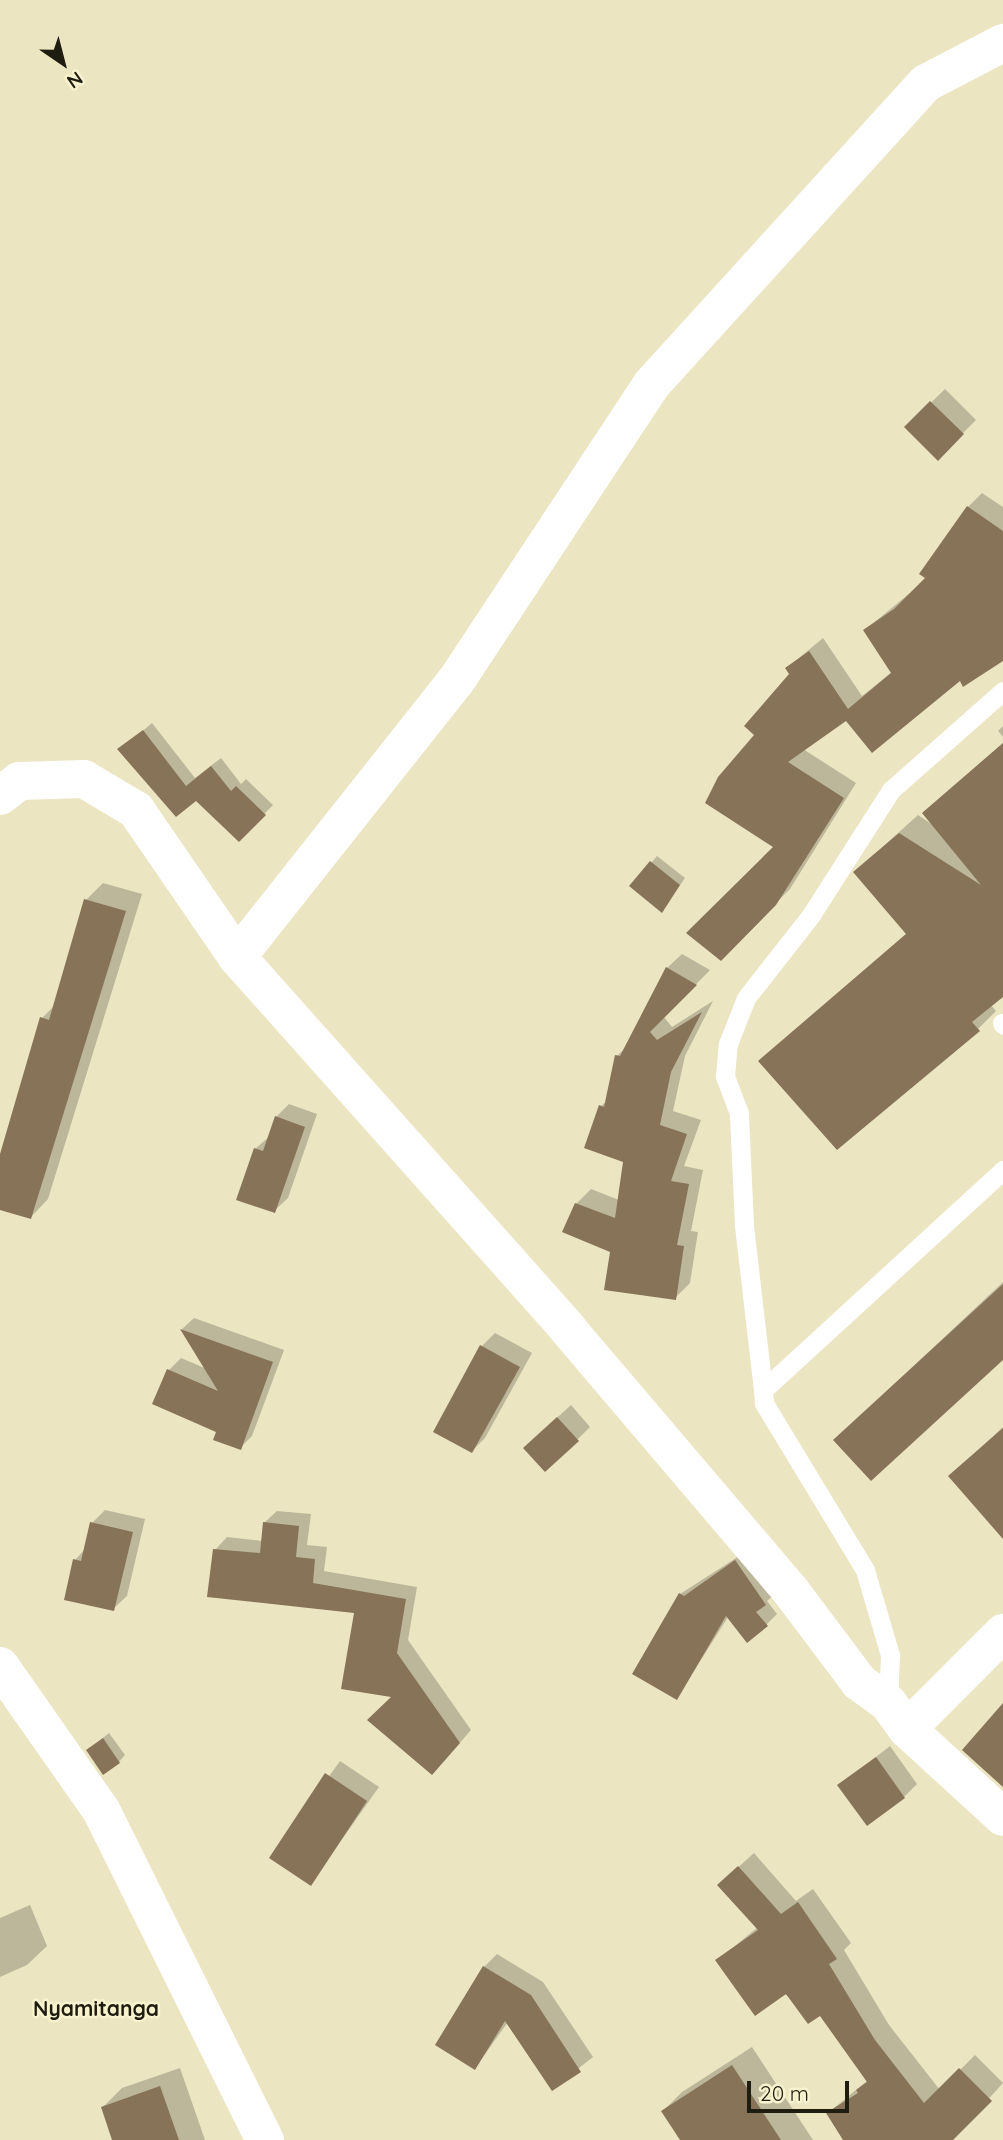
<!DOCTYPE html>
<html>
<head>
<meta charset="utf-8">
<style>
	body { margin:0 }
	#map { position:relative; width:1003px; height:2140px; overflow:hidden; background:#ece5c2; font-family:Quicksand,sans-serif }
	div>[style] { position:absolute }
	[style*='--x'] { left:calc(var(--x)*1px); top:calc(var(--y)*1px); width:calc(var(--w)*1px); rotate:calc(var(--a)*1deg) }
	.shadow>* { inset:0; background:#0003 }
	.building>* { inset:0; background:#867358 }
	.service>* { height:19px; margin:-9.5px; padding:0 9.5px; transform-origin:9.5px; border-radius:9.5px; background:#fff }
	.minor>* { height:38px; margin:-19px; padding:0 19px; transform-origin:19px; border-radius:19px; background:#fff }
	span { translate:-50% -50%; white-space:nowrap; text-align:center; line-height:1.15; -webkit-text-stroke:5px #f9f2cf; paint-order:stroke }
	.quarter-label { font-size:21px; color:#1f1c10; font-weight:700 }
	.north { position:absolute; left:28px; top:28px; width:70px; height:70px; -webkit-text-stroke:5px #f9f2cf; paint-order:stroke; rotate:145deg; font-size:19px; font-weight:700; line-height:28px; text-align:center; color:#1f1c10 }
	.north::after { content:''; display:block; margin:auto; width:24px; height:32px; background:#1f1c10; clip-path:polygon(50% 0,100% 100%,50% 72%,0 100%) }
	.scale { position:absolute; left:747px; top:2081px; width:102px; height:32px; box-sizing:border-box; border:4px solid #1f1c10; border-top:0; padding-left:9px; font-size:21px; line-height:24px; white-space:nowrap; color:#1f1c10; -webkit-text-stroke:5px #f9f2cf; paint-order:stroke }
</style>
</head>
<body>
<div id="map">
	<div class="shadow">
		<i style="clip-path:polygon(945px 389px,976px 420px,938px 458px,906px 427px)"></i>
		<i style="clip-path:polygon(982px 493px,1003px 507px,1003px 659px,846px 719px,803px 749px,856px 783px,790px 889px,720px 959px,776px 846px,757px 735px,791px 675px,787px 668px,823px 638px,862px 696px,892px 672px,865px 630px,928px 578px,968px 507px)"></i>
		<i style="clip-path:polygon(152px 723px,195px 778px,221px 758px,241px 784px,246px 779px,273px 805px,239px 840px,196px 798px,120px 750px)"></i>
		<i style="clip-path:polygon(1003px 726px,1003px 737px,998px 731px)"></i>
		<i style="clip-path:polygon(1003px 743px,1003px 995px,991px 1005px,996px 1011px,978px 1029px,761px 1061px,907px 933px,855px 872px,918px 815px,933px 825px,924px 813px)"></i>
		<i style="clip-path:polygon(657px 856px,685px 878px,662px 911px,631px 886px)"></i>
		<i style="clip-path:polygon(103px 883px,142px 894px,48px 1199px,31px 1217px,0 1208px,0 1161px,42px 1018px,55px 1005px,86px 900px)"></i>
		<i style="clip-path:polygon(682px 954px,710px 970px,664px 1017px,672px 1027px,713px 1001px,685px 1056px,673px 1111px,701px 1120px,684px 1166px,703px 1170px,691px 1231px,698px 1232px,690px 1283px,675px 1298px,612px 1251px,576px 1204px,591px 1189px,619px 1200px,625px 1160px,601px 1106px,607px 1101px,617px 1056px,628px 1045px,667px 968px)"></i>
		<i style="clip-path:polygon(289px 1104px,317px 1114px,288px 1198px,274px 1211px,255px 1149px,270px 1136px,276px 1117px)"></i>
		<i style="clip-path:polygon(1003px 1282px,1003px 1356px,855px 1421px)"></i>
		<i style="clip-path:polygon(194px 1318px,284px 1350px,252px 1436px,240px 1448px,218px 1431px,169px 1370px,181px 1358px,207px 1369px,182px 1329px)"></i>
		<i style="clip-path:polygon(495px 1333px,532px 1353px,485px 1438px,472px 1451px,435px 1431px,482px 1346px)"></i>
		<i style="clip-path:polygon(571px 1405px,590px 1427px,577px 1440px,538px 1435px)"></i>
		<i style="clip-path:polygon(1003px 1427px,1003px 1537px,950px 1476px)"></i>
		<i style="clip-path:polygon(105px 1510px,145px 1519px,127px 1596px,113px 1609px,75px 1560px,86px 1548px,92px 1523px)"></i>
		<i style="clip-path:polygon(277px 1511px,311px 1514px,307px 1545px,327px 1547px,324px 1571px,417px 1587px,408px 1640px,471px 1730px,444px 1761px,394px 1696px,356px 1611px,215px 1550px,227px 1537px,263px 1541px,264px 1523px)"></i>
		<i style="clip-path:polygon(747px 1551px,776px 1593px,767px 1601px,777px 1614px,766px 1625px,728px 1617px,677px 1698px,635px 1673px,680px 1594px)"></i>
		<i style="clip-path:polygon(109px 1733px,125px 1755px,119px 1762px,88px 1750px)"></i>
		<i style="clip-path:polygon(890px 1746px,917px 1784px,904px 1797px,840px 1785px)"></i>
		<i style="clip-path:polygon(340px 1761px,379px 1787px,311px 1883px,271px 1857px)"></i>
		<i style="clip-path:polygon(754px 1853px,796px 1901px,813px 1889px,851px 1943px,844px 1950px,889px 2025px,940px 2090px,975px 2055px,1003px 2083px,951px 2140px,847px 2140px,828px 2113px,868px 2080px,821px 2013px,718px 1960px,758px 1927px,734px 1871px)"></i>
		<i style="clip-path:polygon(30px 1905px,47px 1946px,27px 1965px,0 1977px,0 1918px)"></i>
		<i style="clip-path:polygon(497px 1954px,543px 1982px,593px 2057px,552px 2089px,508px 2022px,475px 2068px,484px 1967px)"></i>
		<i style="clip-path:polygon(752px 2047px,813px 2140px,682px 2140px,663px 2111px,682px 2092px)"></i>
		<i style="clip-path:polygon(180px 2068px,205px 2140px,114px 2140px,103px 2107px,122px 2088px)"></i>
	</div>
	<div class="building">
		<i style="clip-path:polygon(930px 401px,964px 434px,938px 461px,904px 427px)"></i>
		<i style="clip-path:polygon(967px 506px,1003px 531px,1003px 661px,963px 687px,960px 681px,872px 753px,846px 721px,788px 762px,844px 798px,776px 905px,721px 961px,686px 933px,773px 847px,705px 803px,718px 777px,754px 735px,744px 726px,789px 674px,785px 668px,809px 651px,848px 709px,891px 673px,863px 630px,894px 609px,925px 578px,919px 574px)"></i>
		<i style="clip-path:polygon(143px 730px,186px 786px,211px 766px,231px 791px,236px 786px,266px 815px,239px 842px,196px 801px,176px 817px,117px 749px)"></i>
		<i style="clip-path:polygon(1003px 743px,1003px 997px,972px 1022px,980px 1031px,837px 1150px,758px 1061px,906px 934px,853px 872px,899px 833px,981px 885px,922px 813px)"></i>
		<i style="clip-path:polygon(650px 861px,680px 885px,662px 913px,629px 886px)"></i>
		<i style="clip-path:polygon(84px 899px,126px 911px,31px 1219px,0 1210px,0 1154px,40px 1017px,49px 1020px)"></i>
		<i style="clip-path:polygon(666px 967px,697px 985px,650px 1032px,657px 1040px,702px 1012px,671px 1072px,660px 1125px,687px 1134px,671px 1181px,689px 1184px,677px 1245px,684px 1246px,676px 1300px,604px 1290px,610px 1252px,562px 1232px,575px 1203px,615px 1218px,623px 1162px,584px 1148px,599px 1105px,604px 1107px,615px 1055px,620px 1056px)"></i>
		<i style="clip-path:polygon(275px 1116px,305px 1127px,275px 1213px,236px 1200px,254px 1148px,263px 1151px)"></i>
		<i style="clip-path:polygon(1003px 1284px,1003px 1360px,871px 1481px,833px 1440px)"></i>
		<i style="clip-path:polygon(180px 1329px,273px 1362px,241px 1450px,213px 1440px,216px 1432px,152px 1404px,167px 1369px,218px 1391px)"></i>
		<i style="clip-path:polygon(480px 1345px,520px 1367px,472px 1453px,433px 1432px)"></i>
		<i style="clip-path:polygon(557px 1417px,579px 1441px,545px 1472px,523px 1448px)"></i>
		<i style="clip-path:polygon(1003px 1428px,1003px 1539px,948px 1476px)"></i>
		<i style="clip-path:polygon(90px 1522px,133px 1532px,114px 1611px,64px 1600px,73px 1559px,81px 1561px)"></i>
		<i style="clip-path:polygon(263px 1522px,299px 1526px,296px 1557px,315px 1559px,313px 1583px,406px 1599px,397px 1653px,460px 1743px,432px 1775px,367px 1720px,391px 1697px,341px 1689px,354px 1613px,207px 1597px,213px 1549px,260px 1553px)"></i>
		<i style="clip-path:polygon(735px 1560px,766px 1605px,756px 1612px,768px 1626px,747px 1643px,726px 1616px,677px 1700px,632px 1674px,679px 1593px,684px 1596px)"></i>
		<i style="clip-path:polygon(1003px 1703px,1003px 1787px,962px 1750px)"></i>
		<i style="clip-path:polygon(103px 1738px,120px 1763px,103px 1775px,86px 1750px)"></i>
		<i style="clip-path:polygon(876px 1757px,905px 1798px,867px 1826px,837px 1785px)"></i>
		<i style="clip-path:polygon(325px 1773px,367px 1801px,311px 1886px,269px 1858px)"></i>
		<i style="clip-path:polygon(738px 1866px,781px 1914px,798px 1902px,837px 1959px,829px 1964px,875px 2040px,924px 2103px,959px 2068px,992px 2101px,953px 2140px,843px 2140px,826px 2113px,858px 2093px,856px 2090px,867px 2082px,820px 2016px,808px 2024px,786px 1994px,755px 2016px,715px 1960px,758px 1930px,717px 1885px)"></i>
		<i style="clip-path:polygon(483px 1966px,531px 1995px,581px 2072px,552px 2091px,505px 2021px,475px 2070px,435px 2045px)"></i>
		<i style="clip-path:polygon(732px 2065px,781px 2140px,680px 2140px,661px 2111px)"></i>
		<i style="clip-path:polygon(160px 2086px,179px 2140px,112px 2140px,101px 2107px)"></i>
	</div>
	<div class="service">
		<i style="--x:1002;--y:1023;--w:2;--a:63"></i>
		<i style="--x:763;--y:1390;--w:166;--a:-96.6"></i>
		<i style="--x:744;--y:1225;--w:112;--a:-92.6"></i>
		<i style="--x:739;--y:1113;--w:40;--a:-111"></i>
		<i style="--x:725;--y:1076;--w:32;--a:-85"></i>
		<i style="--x:728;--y:1044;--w:49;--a:-68.6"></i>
		<i style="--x:746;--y:998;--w:105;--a:-51.9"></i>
		<i style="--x:811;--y:915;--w:148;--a:-57.4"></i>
		<i style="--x:891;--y:790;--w:149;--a:-41.5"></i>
		<i style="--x:888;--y:1703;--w:48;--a:-87.6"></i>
		<i style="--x:890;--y:1655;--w:89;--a:-106.4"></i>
		<i style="--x:865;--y:1570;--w:195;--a:-121.2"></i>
		<i style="--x:764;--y:1403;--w:13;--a:-94"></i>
		<i style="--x:763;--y:1390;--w:326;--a:-42.5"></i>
	</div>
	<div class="minor">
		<i style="--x:0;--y:796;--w:24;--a:-38"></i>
		<i style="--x:19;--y:781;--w:65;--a:-1.8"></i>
		<i style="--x:84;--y:779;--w:61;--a:30.8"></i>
		<i style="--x:136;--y:810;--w:178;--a:55.5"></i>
		<i style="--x:237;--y:957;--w:497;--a:48.3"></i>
		<i style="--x:567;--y:1328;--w:344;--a:49.6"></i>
		<i style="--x:790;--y:1590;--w:115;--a:53.1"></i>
		<i style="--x:859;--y:1682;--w:36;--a:36"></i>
		<i style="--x:888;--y:1703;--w:32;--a:54"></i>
		<i style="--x:907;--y:1729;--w:130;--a:42.5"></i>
		<i style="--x:237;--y:957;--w:352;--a:-51.6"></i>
		<i style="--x:456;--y:681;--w:354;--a:-56.6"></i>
		<i style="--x:651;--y:385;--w:408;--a:-47.7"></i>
		<i style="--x:926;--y:83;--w:87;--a:-27.5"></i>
		<i style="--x:0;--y:1666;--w:176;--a:55"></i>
		<i style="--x:101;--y:1810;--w:369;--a:63.6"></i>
		<i style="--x:907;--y:1729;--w:136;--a:-45"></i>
	</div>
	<div class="quarter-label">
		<span style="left:96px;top:2008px">Nyamitanga</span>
	</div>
	<div class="north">N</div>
	<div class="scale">20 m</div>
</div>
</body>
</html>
